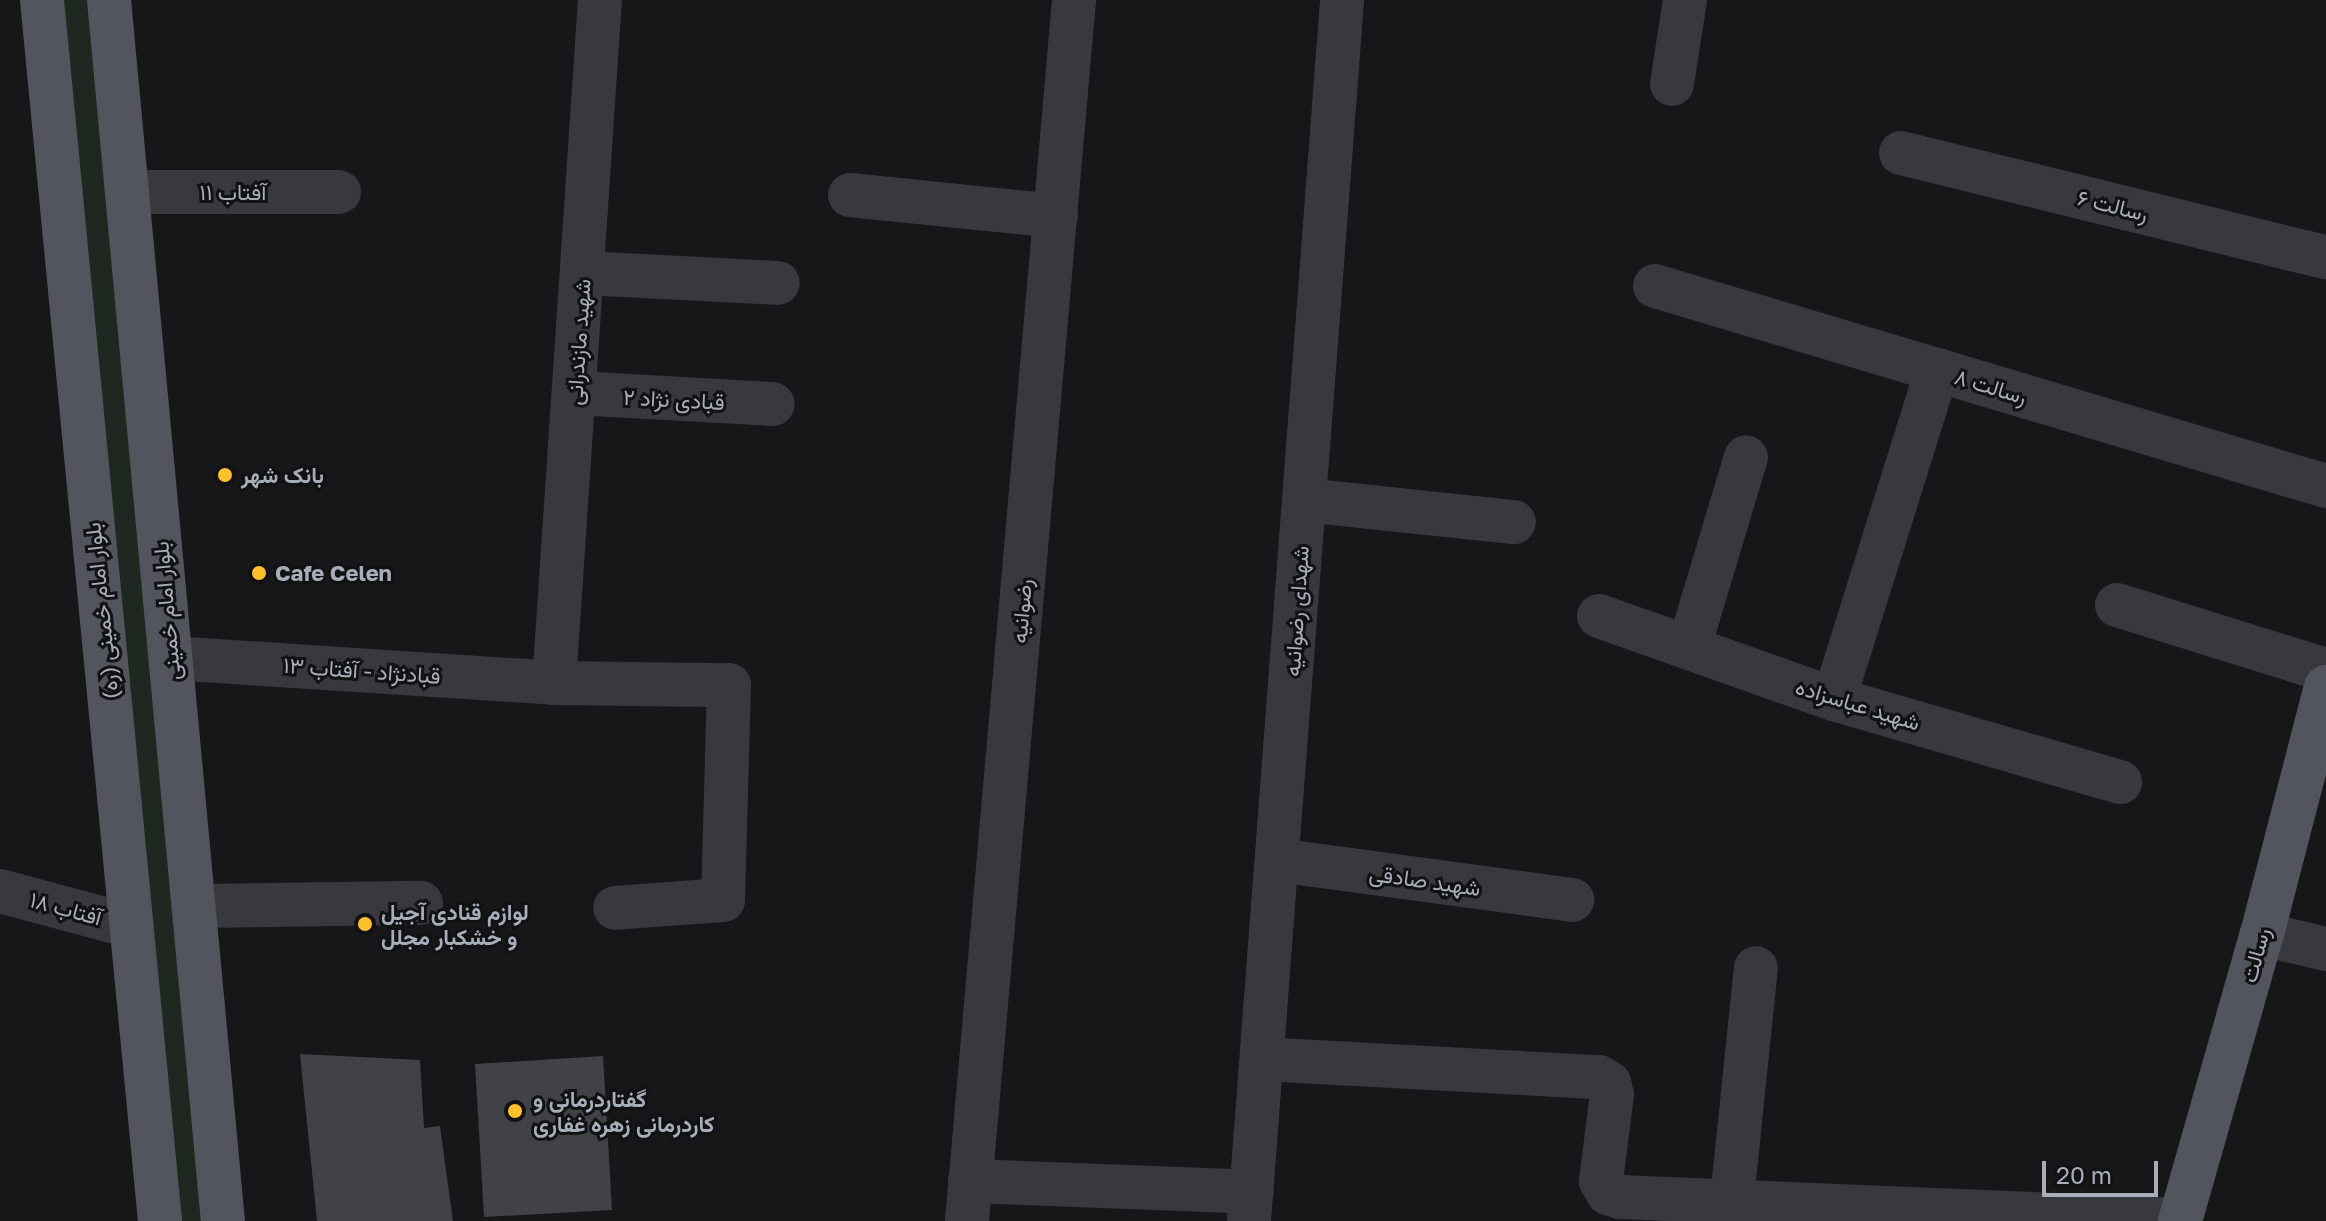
<!DOCTYPE html>
<html>
<head>
<meta charset="utf-8">
<style>
	body { margin:0 }
	#map { position:relative; width:2326px; height:1221px; overflow:hidden; background:#171719; font-family:"Golos Text",Vazirmatn,sans-serif }
	div>[style] { position:absolute }
	[style*='--x'] { left:calc(var(--x)*1px); top:calc(var(--y)*1px); width:calc(var(--w)*1px); rotate:calc(var(--a)*1deg) }
	.green>* { inset:0; background:#1f2820 }
	.building>* { inset:0; background:#414246 }
	.minor>* { height:44px; margin:-22px; padding:0 22px; transform-origin:22px; border-radius:22px; background:#38383e }
	.major>* { height:44px; margin:-22px; padding:0 22px; transform-origin:22px; border-radius:22px; background:#53555e }
	.dots>* { width:22px; height:22px; translate:-50% -50%; box-sizing:border-box; border:4px solid #121214; border-radius:50% }
	span { translate:-50% -50%; white-space:nowrap; text-align:center; line-height:1.15; -webkit-text-stroke:6px #121214; paint-order:stroke }
	.street-label { font-size:22px; color:#a8adba }
	.poi-label { font-size:22px; color:#a8adba; font-weight:700 }
	.left { translate:0 -50%; text-align:left }
	.scale { position:absolute; left:2042px; top:1161px; width:116px; height:36px; box-sizing:border-box; border:4px solid #a8adba; border-top:0; padding-left:10px; font-size:24px; line-height:28px; white-space:nowrap; color:#a8adba; -webkit-text-stroke:6px #121214; paint-order:stroke }
</style>
</head>
<body>
<div id="map">
	<div class="green">
		<i style="clip-path:polygon(62px 0,90px 0,208px 1221px,179px 1221px)"></i>
	</div>
	<div class="building">
		<i style="clip-path:polygon(300px 1054px,420px 1060px,424px 1128px,440px 1126px,453px 1221px,317px 1221px)"></i>
		<i style="clip-path:polygon(603px 1056px,612px 1210px,484px 1217px,475px 1064px)"></i>
	</div>
	<div class="minor">
		<i style="--x:1672;--y:84;--w:85;--a:-81.2"></i>
		<i style="--x:1901;--y:153;--w:438;--a:13.8"></i>
		<i style="--x:127;--y:192;--w:212;--a:0"></i>
		<i style="--x:850;--y:195;--w:207;--a:5.8"></i>
		<i style="--x:583;--y:273;--w:195;--a:2.9"></i>
		<i style="--x:1655;--y:286;--w:700;--a:16.6"></i>
		<i style="--x:575;--y:393;--w:198;--a:3.2"></i>
		<i style="--x:1304;--y:500;--w:211;--a:6"></i>
		<i style="--x:2117;--y:605;--w:219;--a:17.3"></i>
		<i style="--x:1599;--y:616;--w:249;--a:19.5"></i>
		<i style="--x:1834;--y:699;--w:298;--a:16.2"></i>
		<i style="--x:1689;--y:647;--w:198;--a:-73.3"></i>
		<i style="--x:171;--y:658;--w:384;--a:3.7"></i>
		<i style="--x:554;--y:683;--w:175;--a:0.7"></i>
		<i style="--x:729;--y:685;--w:215;--a:91.6"></i>
		<i style="--x:723;--y:900;--w:108;--a:175.8"></i>
		<i style="--x:554;--y:683;--w:685;--a:-86.15"></i>
		<i style="--x:1834;--y:699;--w:345;--a:-72.6"></i>
		<i style="--x:1277;--y:860;--w:298;--a:7.7"></i>
		<i style="--x:0;--y:891;--w:136;--a:15"></i>
		<i style="--x:194;--y:906;--w:227;--a:-0.8"></i>
		<i style="--x:2262;--y:934;--w:66;--a:13.2"></i>
		<i style="--x:1262;--y:1059;--w:337;--a:3.1"></i>
		<i style="--x:1599;--y:1077;--w:12;--a:31"></i>
		<i style="--x:1609;--y:1083;--w:11;--a:75"></i>
		<i style="--x:1612;--y:1094;--w:88;--a:97.2"></i>
		<i style="--x:1601;--y:1181;--w:14;--a:60"></i>
		<i style="--x:1608;--y:1193;--w:13;--a:18"></i>
		<i style="--x:1620;--y:1197;--w:560;--a:2.35"></i>
		<i style="--x:970;--y:1181;--w:282;--a:2.2"></i>
		<i style="--x:1732;--y:1199;--w:232;--a:-84.1"></i>
		<i style="--x:967;--y:1221;--w:1226;--a:-84.99"></i>
		<i style="--x:1249;--y:1221;--w:1225;--a:-85.64"></i>
	</div>
	<div class="major">
		<i style="--x:42;--y:0;--w:1227;--a:84.48"></i>
		<i style="--x:109;--y:0;--w:1226;--a:84.67"></i>
		<i style="--x:2180;--y:1221;--w:298;--a:-74.1"></i>
		<i style="--x:2262;--y:934;--w:255;--a:-75.5"></i>
	</div>
	<div class="dots">
		<i style="left:225px;top:475px;background:#fdc12b"></i>
		<i style="left:259px;top:573px;background:#fdc12b"></i>
		<i style="left:365px;top:924px;background:#fdc12b"></i>
		<i style="left:515px;top:1111px;background:#fdc12b"></i>
	</div>
	<div class="street-label">
		<span style="left:233px;top:192px">آفتاب ۱۱</span>
		<span style="left:2113px;top:205px;rotate:14deg">رسالت ۶</span>
		<span style="left:578px;top:342px;rotate:-86deg">شهید مازندرانی</span>
		<span style="left:1991px;top:386px;rotate:17deg">رسالت ۸</span>
		<span style="left:674px;top:399px;rotate:3deg">قبادی نژاد ۲</span>
		<span style="left:101px;top:611px;rotate:-96deg">بلوار امام خمینی (ره)</span>
		<span style="left:166px;top:611px;rotate:-95deg">بلوار امام خمینی</span>
		<span style="left:1021px;top:611px;rotate:-85deg">رضوانیه</span>
		<span style="left:1296px;top:611px;rotate:-86deg">شهدای رضوانیه</span>
		<span style="left:362px;top:670px;rotate:4deg">قبادنژاد - آفتاب ۱۳</span>
		<span style="left:1858px;top:704px;rotate:17deg">شهید عباسزاده</span>
		<span style="left:1425px;top:880px;rotate:8deg">شهید صادقی</span>
		<span style="left:66px;top:908px;rotate:15deg">آفتاب ۱۸</span>
		<span style="left:2255px;top:955px;rotate:-75deg">رسالت</span>
	</div>
	<div class="poi-label">
		<span class="left" style="left:241px;top:475px">بانک شهر</span>
		<span class="left" style="left:275px;top:573px">Cafe Celen</span>
		<span class="left" style="left:381px;top:924px">لوازم قنادی آجیل<br>و خشکبار مجلل</span>
		<span class="left" style="left:533px;top:1111px">گفتاردرمانی و<br>کاردرمانی زهره غفاری</span>
	</div>
	<div class="scale">20 m</div>
</div>
</body>
</html>
